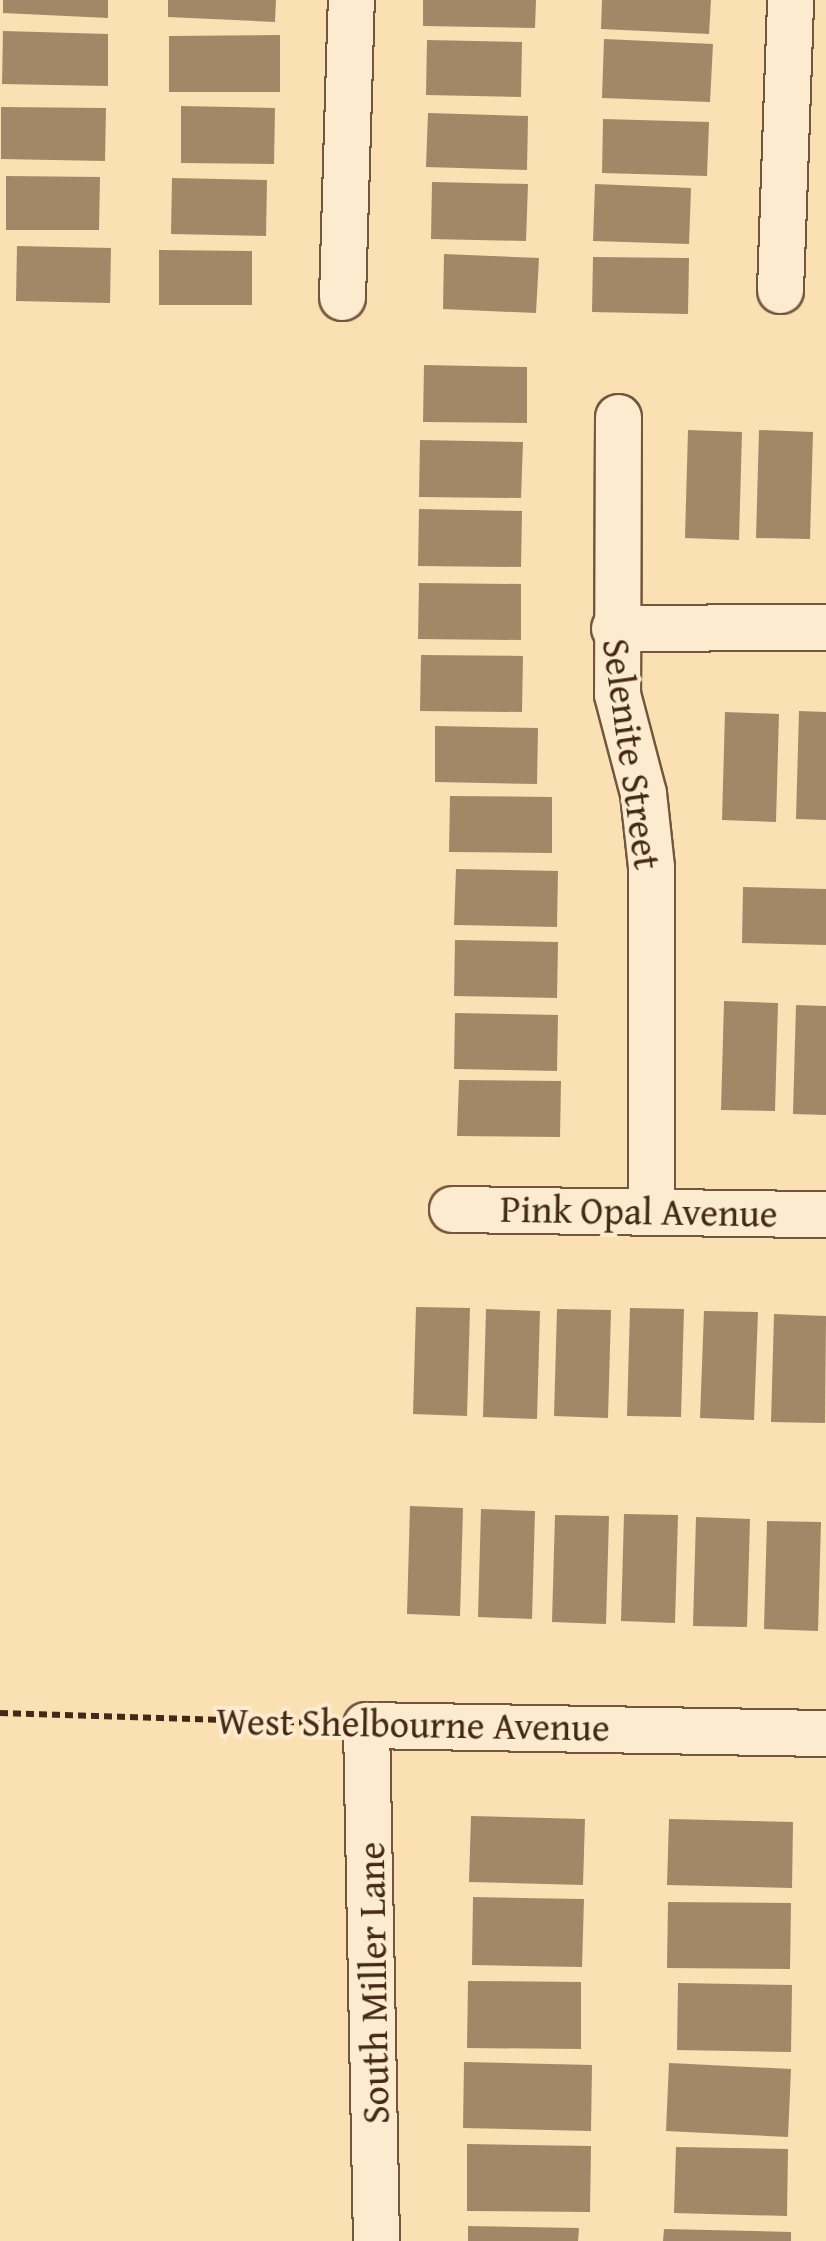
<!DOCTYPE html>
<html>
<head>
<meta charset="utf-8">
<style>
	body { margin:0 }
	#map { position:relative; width:826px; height:2241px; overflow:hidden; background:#fae0b3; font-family:"Gentium Book Plus",serif }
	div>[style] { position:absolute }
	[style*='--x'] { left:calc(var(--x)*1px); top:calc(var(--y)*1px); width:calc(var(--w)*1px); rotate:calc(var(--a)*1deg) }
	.building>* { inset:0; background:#a38868 }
	.path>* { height:6px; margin-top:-3px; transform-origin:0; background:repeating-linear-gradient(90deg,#442917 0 8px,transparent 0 13px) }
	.roads { filter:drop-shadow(2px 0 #72573e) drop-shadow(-2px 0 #72573e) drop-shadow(0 2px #72573e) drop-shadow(0 -2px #72573e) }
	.minor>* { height:45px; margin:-22.5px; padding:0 22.5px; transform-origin:22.5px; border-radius:22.5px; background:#fcebce }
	span { translate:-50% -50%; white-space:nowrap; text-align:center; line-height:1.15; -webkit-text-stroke:8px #fcebce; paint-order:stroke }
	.street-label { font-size:38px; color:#442917 }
</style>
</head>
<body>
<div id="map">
	<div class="building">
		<i style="clip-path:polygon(3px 0,108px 0,108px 18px,3px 13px)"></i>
		<i style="clip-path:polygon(168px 0,276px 0,275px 22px,168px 17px)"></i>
		<i style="clip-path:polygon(423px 0,536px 0,535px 28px,423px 26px)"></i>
		<i style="clip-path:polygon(602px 0,711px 0,709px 34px,601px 29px)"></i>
		<i style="clip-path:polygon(3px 31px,108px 34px,108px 86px,2px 84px)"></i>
		<i style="clip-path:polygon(280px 35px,280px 92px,169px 92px,169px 36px)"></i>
		<i style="clip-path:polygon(604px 39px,713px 44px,710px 102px,602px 98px)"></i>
		<i style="clip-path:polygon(427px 40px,522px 42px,521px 97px,426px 95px)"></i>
		<i style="clip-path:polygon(181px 106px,275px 108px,274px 164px,181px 163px)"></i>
		<i style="clip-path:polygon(1px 107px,106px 108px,105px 161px,1px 159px)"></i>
		<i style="clip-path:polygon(428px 113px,528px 116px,527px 170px,426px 167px)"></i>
		<i style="clip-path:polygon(603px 119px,709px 122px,707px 176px,602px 173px)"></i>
		<i style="clip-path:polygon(6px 176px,100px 177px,99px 230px,6px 230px)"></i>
		<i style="clip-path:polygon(172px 178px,267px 180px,266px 236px,171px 234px)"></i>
		<i style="clip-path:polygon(432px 182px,528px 184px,526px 241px,431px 239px)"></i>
		<i style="clip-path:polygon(595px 184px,691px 188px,689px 244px,593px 241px)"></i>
		<i style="clip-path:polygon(17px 246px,111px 248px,110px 303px,16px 301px)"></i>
		<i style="clip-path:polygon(159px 250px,252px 251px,252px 305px,159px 305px)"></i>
		<i style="clip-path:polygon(444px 254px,539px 258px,536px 313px,443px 309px)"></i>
		<i style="clip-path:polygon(593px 257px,689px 258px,688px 314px,592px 312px)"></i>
		<i style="clip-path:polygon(424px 365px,527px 367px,527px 423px,423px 422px)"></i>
		<i style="clip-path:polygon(688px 430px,742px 432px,739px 540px,685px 538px)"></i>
		<i style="clip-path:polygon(759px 430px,813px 432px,810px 539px,756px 538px)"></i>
		<i style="clip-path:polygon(420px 440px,523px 442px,521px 498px,419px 497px)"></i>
		<i style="clip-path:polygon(419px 509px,522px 511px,521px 567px,418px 566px)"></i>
		<i style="clip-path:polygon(419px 583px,521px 584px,521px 640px,418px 639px)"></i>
		<i style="clip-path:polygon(421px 655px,523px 656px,522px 712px,420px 711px)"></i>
		<i style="clip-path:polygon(799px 711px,826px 712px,826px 820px,796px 819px)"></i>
		<i style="clip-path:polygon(725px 712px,779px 714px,776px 822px,722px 820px)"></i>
		<i style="clip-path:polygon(435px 726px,538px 728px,537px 784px,435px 782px)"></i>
		<i style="clip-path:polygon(450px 796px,552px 797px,552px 853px,449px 852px)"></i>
		<i style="clip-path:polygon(456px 869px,558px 871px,557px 927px,454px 925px)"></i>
		<i style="clip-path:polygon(743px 887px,826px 889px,826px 945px,742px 943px)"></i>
		<i style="clip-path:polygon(455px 940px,558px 942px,557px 998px,454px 996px)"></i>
		<i style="clip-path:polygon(724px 1001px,778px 1003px,775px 1111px,721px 1110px)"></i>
		<i style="clip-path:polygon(796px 1005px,826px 1006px,826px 1115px,793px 1114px)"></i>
		<i style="clip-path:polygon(455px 1013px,558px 1015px,557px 1071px,454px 1069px)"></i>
		<i style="clip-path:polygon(459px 1080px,561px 1081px,560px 1137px,457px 1136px)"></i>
		<i style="clip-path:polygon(416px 1307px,470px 1308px,467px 1416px,413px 1414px)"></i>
		<i style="clip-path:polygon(630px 1308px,684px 1309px,681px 1417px,627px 1416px)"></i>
		<i style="clip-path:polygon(486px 1309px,540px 1311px,537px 1419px,483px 1417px)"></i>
		<i style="clip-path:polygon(557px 1309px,611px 1310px,608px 1418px,554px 1416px)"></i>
		<i style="clip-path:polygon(704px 1311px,758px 1312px,754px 1420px,700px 1418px)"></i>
		<i style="clip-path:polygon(774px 1314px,826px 1316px,825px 1423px,771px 1422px)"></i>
		<i style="clip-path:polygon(410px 1506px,463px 1508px,460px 1616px,407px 1614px)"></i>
		<i style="clip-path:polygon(481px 1509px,535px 1511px,532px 1619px,478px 1617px)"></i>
		<i style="clip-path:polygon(624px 1514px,678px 1515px,675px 1623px,621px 1621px)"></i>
		<i style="clip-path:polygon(555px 1515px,609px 1516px,606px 1624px,552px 1622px)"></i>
		<i style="clip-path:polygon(696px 1517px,750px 1519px,747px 1627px,693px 1626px)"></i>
		<i style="clip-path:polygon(767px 1521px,821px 1522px,818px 1631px,764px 1629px)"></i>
		<i style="clip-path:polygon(471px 1816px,585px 1819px,583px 1885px,469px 1882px)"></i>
		<i style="clip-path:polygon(669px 1819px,793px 1822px,792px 1888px,667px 1885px)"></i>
		<i style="clip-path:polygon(473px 1897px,584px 1899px,582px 1967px,472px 1965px)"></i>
		<i style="clip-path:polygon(668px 1902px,791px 1903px,790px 1969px,667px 1968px)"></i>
		<i style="clip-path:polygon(468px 1981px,581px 1982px,581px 2049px,467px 2048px)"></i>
		<i style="clip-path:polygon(678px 1983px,792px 1985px,791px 2052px,677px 2050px)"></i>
		<i style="clip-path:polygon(464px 2062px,592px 2065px,591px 2131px,463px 2128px)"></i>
		<i style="clip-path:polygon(669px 2063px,791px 2069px,788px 2137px,666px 2131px)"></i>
		<i style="clip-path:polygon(467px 2144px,591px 2146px,590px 2212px,467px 2211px)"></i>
		<i style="clip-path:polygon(676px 2147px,788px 2149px,787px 2216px,674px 2213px)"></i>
		<i style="clip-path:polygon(468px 2226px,579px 2228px,578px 2241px,468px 2241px)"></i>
		<i style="clip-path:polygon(664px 2229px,791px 2232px,791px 2241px,663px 2241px)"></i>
	</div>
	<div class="path">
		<i style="--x:0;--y:1713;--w:324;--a:1.8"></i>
	</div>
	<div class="roads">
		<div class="minor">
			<i style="--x:780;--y:290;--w:290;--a:-88"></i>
			<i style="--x:342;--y:297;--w:297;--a:-88.3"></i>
			<i style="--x:618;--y:417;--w:277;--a:90.2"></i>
			<i style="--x:617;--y:694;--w:102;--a:75.3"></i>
			<i style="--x:643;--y:793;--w:74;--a:83.8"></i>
			<i style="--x:651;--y:867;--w:343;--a:90"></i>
			<i style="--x:614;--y:628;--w:212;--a:-0.3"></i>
			<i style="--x:452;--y:1209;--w:374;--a:0.8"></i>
			<i style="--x:376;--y:2241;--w:516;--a:-91.11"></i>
			<i style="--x:366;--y:1725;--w:460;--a:1"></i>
		</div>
	</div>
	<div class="street-label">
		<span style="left:632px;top:754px;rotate:82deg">Selenite Street</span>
		<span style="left:639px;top:1211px;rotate:1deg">Pink Opal Avenue</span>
		<span style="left:413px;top:1724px;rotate:1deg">West Shelbourne Avenue</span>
		<span style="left:373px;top:1983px;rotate:-91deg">South Miller Lane</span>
	</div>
</div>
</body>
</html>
